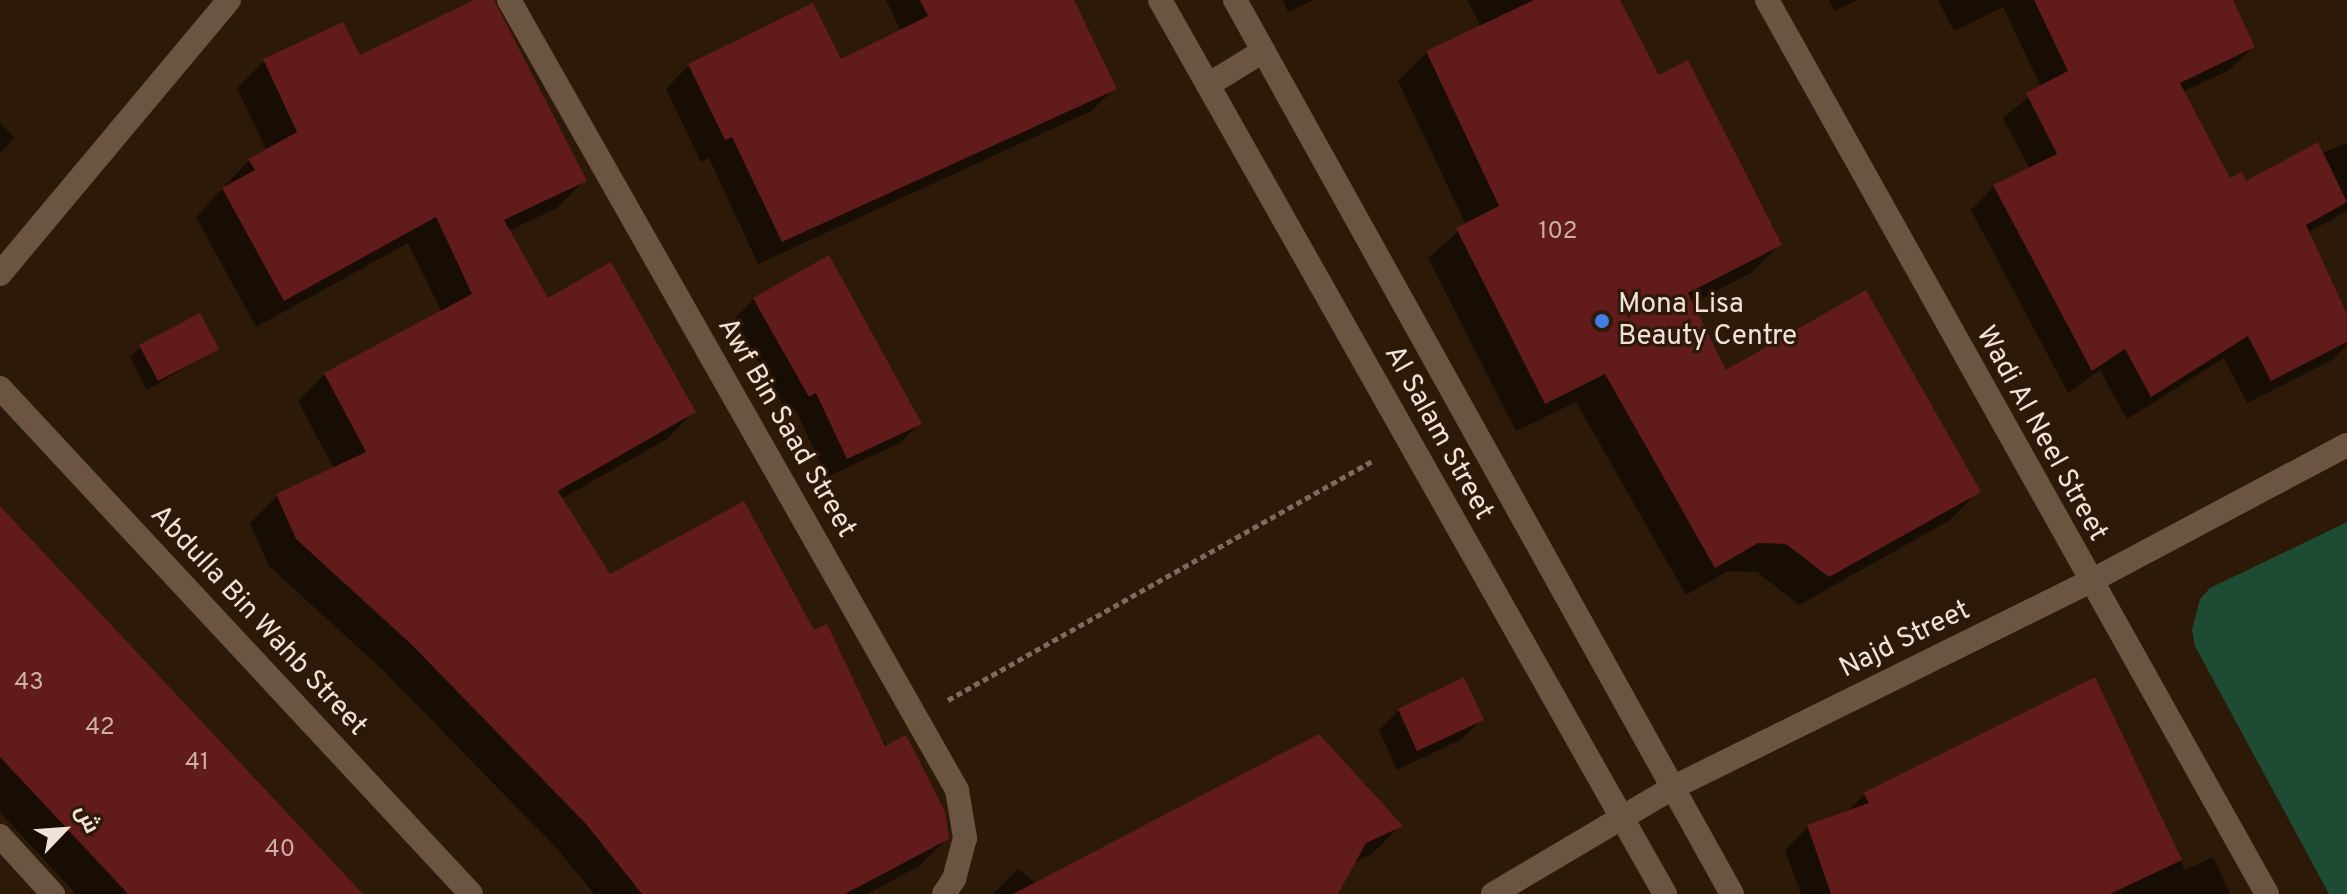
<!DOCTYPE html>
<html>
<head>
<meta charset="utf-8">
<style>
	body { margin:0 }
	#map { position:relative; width:2347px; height:894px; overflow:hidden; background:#2c1907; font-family:Overpass,Cairo,sans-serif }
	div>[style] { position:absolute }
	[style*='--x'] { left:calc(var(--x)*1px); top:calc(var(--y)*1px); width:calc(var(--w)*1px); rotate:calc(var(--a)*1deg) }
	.green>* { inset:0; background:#1d4b34 }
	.shadow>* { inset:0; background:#0007 }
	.building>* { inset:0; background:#601b1a }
	.path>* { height:5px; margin-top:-2.5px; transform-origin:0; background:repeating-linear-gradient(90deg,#7c6b5c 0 6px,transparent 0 10px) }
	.minor>* { height:24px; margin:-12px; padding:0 12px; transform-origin:12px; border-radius:12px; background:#6b5541 }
	.dots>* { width:22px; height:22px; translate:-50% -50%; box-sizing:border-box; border:4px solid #2c1907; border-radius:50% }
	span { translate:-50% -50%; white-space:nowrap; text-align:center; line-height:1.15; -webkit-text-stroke:6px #2c1907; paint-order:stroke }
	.number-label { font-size:24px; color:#ccb0a8 }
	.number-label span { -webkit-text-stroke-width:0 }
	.poi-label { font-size:28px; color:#f0e2d7 }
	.left { translate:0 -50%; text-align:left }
	.street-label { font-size:28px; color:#f0e2d7 }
	.north { position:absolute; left:24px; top:790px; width:80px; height:80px; -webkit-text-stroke:6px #2c1907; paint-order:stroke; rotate:65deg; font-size:22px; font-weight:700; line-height:32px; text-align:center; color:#f0e2d7 }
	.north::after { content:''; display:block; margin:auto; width:28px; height:36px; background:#f0e2d7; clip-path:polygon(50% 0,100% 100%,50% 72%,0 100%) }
</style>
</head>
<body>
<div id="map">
	<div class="green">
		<i style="clip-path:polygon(2347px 522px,2347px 894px,2329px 894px,2195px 646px,2192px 630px,2200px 599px,2210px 588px)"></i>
	</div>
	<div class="shadow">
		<i style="clip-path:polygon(479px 0,493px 0,584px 181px,557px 208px,508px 231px,547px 301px,694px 411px,667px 439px,561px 499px,609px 576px,813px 632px,947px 839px,919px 866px,867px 894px,594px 894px,559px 851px,384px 671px,269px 566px,250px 523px,277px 496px,334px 469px,298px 401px,325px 374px,442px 313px,408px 243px,256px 327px,196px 217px,249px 160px,267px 151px,237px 88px,264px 61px,359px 58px)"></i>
		<i style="clip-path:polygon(886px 0,1072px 0,1115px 88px,1091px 111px,758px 264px,709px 158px,701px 162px,666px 89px,689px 65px,840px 61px,901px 31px)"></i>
		<i style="clip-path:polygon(1283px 0,1314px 0,1288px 12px)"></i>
		<i style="clip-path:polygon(1467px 0,1618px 0,1658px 78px,1779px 245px,1751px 273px,1691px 304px,1725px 373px,1978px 491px,1950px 520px,1799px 605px,1757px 572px,1728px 571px,1686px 595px,1576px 402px,1516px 431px,1428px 258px,1466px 225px,1398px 81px,1427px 52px,1481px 27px)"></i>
		<i style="clip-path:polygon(1829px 0,1858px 0,1835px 11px)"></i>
		<i style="clip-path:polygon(1938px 0,2230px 0,2253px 47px,2229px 70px,2183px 92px,2230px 181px,2245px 184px,2347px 143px,2347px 211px,2307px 233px,2347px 319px,2347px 345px,2332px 360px,2247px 403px,2224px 358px,2127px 419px,2100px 370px,2068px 393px,1971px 210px,1994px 186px,2030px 169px,2003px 118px,2041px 87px,2003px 7px,1954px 31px)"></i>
		<i style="clip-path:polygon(0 123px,15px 138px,0 153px)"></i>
		<i style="clip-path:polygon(754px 299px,920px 423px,900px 443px,827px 477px,796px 411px,789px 415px,734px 319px)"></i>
		<i style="clip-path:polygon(140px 347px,216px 349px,147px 390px,130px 357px)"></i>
		<i style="clip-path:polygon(0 509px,360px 894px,76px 894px,0 812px)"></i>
		<i style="clip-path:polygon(2094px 679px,2185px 870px,2213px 857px,2230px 894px,1801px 894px,1785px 850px,1808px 827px,1846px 813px,1864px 795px)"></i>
		<i style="clip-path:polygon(1399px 710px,1482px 719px,1462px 739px,1397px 770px,1379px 730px)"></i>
		<i style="clip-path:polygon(1400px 826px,1372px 854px,1351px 864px,1333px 894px,993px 894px,1018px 869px,1037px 884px)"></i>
	</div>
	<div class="building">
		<i style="clip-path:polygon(474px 0,494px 0,587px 181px,504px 220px,548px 298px,611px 262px,696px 412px,558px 491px,610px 574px,744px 501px,814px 630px,827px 624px,885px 746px,906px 735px,945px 811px,949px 839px,845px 894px,642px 894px,586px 824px,411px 644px,296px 539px,276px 494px,366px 452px,324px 373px,472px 294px,436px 217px,284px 301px,222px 188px,255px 170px,248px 159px,297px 132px,263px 59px,343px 22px,360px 55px)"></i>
		<i style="clip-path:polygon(920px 0,1074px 0,1117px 89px,782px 242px,732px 137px,725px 140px,688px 64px,813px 3px,841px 59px,928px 16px)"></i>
		<i style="clip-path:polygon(1534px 0,1620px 0,1659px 75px,1688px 60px,1782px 245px,1688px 293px,1726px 370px,1866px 290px,1981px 492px,1829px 577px,1786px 544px,1758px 543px,1715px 568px,1605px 374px,1545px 404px,1456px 228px,1499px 206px,1426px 51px)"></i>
		<i style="clip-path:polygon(2034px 0,2233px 0,2255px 47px,2180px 83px,2230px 178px,2242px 172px,2246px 181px,2318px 142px,2347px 202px,2306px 225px,2347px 314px,2347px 342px,2271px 381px,2248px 336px,2151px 397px,2125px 349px,2092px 371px,1993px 185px,2057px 154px,2026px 93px,2068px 71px)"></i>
		<i style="clip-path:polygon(829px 255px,922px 424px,847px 459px,816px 393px,809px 397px,753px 298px)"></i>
		<i style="clip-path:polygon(200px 313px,219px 349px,158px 381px,139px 345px)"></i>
		<i style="clip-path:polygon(0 506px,116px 630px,363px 894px,128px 894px,0 757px)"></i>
		<i style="clip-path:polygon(1464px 677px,1484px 720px,1417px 751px,1398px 709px)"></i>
		<i style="clip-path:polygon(2095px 677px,2182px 860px,2110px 894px,1831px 894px,1807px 825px,1869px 803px,1863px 793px)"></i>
		<i style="clip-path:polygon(1319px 734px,1403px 826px,1366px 843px,1338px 894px,1013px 894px)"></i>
	</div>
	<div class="path">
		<i style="--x:948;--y:700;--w:490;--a:-29.4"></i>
	</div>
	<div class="minor">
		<i style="--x:509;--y:0;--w:908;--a:60.44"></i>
		<i style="--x:957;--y:790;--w:49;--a:80.5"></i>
		<i style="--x:965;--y:838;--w:42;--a:105"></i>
		<i style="--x:954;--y:879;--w:18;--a:124"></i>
		<i style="--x:1160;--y:0;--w:1027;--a:60.54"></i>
		<i style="--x:1235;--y:0;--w:1023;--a:60.93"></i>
		<i style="--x:1767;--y:0;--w:1024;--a:60.78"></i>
		<i style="--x:1208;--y:85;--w:65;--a:-31.7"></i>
		<i style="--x:0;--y:274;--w:357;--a:-50.1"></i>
		<i style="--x:0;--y:388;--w:691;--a:47.05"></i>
		<i style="--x:0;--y:836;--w:79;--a:47.6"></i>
		<i style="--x:1493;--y:894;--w:208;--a:-30.6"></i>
		<i style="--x:1672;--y:788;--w:465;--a:-26.3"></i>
		<i style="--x:2089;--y:582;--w:292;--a:-28"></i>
	</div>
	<div class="dots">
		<i style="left:1602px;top:321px;background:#3f7fe0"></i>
	</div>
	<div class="number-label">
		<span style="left:1558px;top:233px">102</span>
		<span style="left:29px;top:684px">43</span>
		<span style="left:100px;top:729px">42</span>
		<span style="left:197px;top:764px">41</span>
		<span style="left:280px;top:851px">40</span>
	</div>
	<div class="poi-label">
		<span class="left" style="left:1618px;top:321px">Mona Lisa<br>Beauty Centre</span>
	</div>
	<div class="street-label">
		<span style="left:786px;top:428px;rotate:60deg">Awf Bin Saad Street</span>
		<span style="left:1438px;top:433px;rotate:61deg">Al Salam Street</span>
		<span style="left:2041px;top:434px;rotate:61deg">Wadi Al Neel Street</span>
		<span style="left:258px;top:621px;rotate:47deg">Abdulla Bin Wahb Street</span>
		<span style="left:1905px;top:640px;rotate:-26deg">Najd Street</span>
	</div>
	<div class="north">ش</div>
</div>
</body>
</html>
